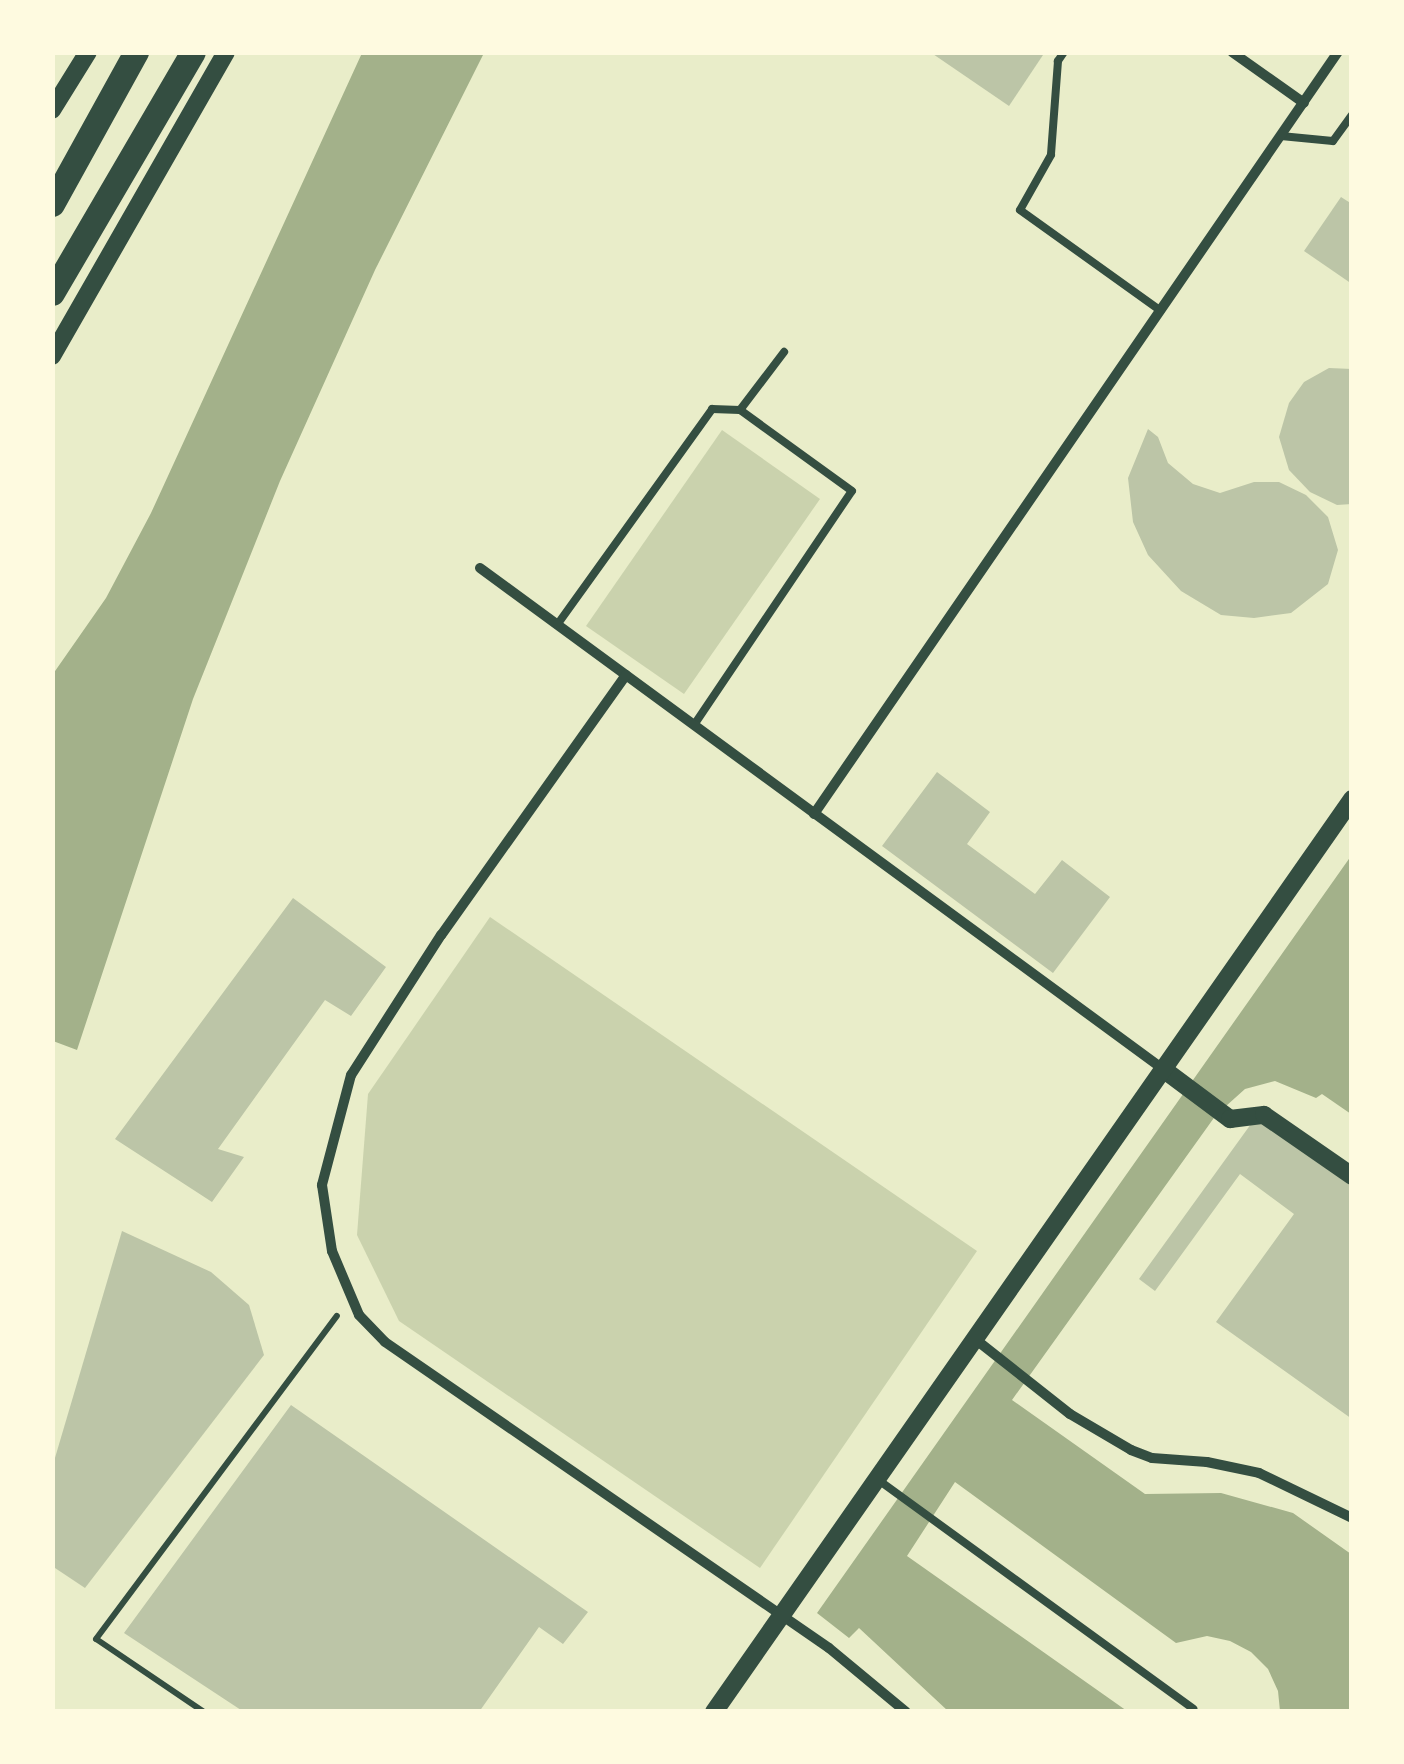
<!DOCTYPE html>
<html>
<head>
<meta charset="utf-8">
<style>
	body { margin:0 }
	#map { position:relative; width:1404px; height:1764px; overflow:hidden; background:#e9edc9; font-family:Mulish,sans-serif }
	div>[style] { position:absolute }
	[style*='--x'] { left:calc(var(--x)*1px); top:calc(var(--y)*1px); width:calc(var(--w)*1px); rotate:calc(var(--a)*1deg) }
	.green>* { inset:0; background:#cad2ad }
	.water>* { inset:0; background:#a3b18a }
	.building>* { inset:0; background:#bcc5a7 }
	.path>* { height:6px; margin:-3px; padding:0 3px; transform-origin:3px; border-radius:3px; background:#344e41 }
	.service>* { height:8px; margin:-4px; padding:0 4px; transform-origin:4px; border-radius:4px; background:#344e41 }
	.minor>* { height:10px; margin:-5px; padding:0 5px; transform-origin:5px; border-radius:5px; background:#344e41 }
	.tertiary>* { height:18px; margin:-9px; padding:0 9px; transform-origin:9px; border-radius:9px; background:#344e41 }
	.trunk>* { height:25px; margin:-12.5px; padding:0 12.5px; transform-origin:12.5px; border-radius:12.5px; background:#344e41 }
	span { translate:-50% -50%; white-space:nowrap; text-align:center; line-height:1.15; -webkit-text-stroke:8px #fefae0; paint-order:stroke }
	.frame { position:absolute; inset:0; border:55px solid #fefae0; pointer-events:none }
</style>
</head>
<body>
<div id="map">
	<div class="green">
		<i style="clip-path:polygon(722px 430px,820px 499px,684px 694px,586px 626px)"></i>
		<i style="clip-path:polygon(490px 917px,977px 1251px,760px 1568px,399px 1321px,357px 1235px,368px 1094px)"></i>
	</div>
	<div class="water">
		<i style="clip-path:polygon(362px 53px,484px 53px,375px 270px,280px 481px,193px 699px,77px 1050px,53px 1041px,53px 674px,106px 598px,151px 513px)"></i>
		<i style="clip-path:polygon(1351px 856px,1351px 1114px,1322px 1094px,1316px 1098px,1275px 1081px,1245px 1089px,1216px 1115px,1012px 1400px,1145px 1494px,1221px 1493px,1293px 1513px,1351px 1554px,1351px 1711px,1280px 1711px,1278px 1691px,1268px 1669px,1251px 1652px,1230px 1641px,1207px 1636px,1176px 1643px,955px 1482px,907px 1556px,1127px 1711px,948px 1711px,859px 1628px,849px 1638px,817px 1613px)"></i>
	</div>
	<div class="building">
		<i style="clip-path:polygon(930px 52px,1045px 52px,1009px 106px)"></i>
		<i style="clip-path:polygon(1341px 197px,1352px 204px,1352px 284px,1304px 251px)"></i>
		<i style="clip-path:polygon(1329px 368px,1352px 369px,1352px 504px,1337px 505px,1310px 492px,1289px 470px,1279px 437px,1289px 403px,1304px 382px)"></i>
		<i style="clip-path:polygon(1148px 429px,1158px 437px,1168px 463px,1193px 484px,1220px 493px,1254px 482px,1279px 482px,1306px 495px,1328px 517px,1338px 550px,1328px 584px,1291px 613px,1254px 618px,1221px 615px,1181px 591px,1148px 555px,1133px 522px,1128px 478px)"></i>
		<i style="clip-path:polygon(937px 772px,990px 812px,967px 844px,1035px 894px,1062px 860px,1110px 897px,1053px 973px,882px 846px)"></i>
		<i style="clip-path:polygon(293px 898px,386px 967px,351px 1016px,325px 1000px,218px 1149px,244px 1157px,212px 1202px,115px 1139px)"></i>
		<i style="clip-path:polygon(1256px 1117px,1352px 1186px,1352px 1419px,1216px 1322px,1294px 1214px,1240px 1174px,1155px 1291px,1139px 1279px)"></i>
		<i style="clip-path:polygon(122px 1231px,211px 1272px,249px 1305px,264px 1355px,85px 1588px,52px 1566px,52px 1468px)"></i>
		<i style="clip-path:polygon(291px 1405px,588px 1612px,563px 1644px,539px 1627px,479px 1712px,244px 1712px,124px 1633px)"></i>
	</div>
	<div class="path">
		<i style="--x:204;--y:1712;--w:130;--a:-145.9"></i>
		<i style="--x:96;--y:1639;--w:403;--a:-53.3"></i>
	</div>
	<div class="service">
		<i style="--x:1064;--y:52;--w:11;--a:124"></i>
		<i style="--x:1058;--y:61;--w:94;--a:94.3"></i>
		<i style="--x:1051;--y:155;--w:63;--a:119.4"></i>
		<i style="--x:1020;--y:210;--w:173;--a:35.6"></i>
		<i style="--x:1281;--y:136;--w:52;--a:5.5"></i>
		<i style="--x:1333;--y:141;--w:32;--a:-54"></i>
		<i style="--x:557;--y:625;--w:266;--a:-54.3"></i>
		<i style="--x:712;--y:409;--w:28;--a:2"></i>
		<i style="--x:694;--y:725;--w:282;--a:-56"></i>
		<i style="--x:852;--y:491;--w:138;--a:-144.1"></i>
		<i style="--x:740;--y:410;--w:73;--a:-52.8"></i>
		<i style="--x:877;--y:1479;--w:391;--a:36"></i>
	</div>
	<div class="minor">
		<i style="--x:1232;--y:52;--w:88;--a:35.3"></i>
		<i style="--x:480;--y:568;--w:847;--a:36.26"></i>
		<i style="--x:626;--y:675;--w:319;--a:125.4"></i>
		<i style="--x:441;--y:935;--w:166;--a:122.7"></i>
		<i style="--x:351;--y:1075;--w:114;--a:104.8"></i>
		<i style="--x:322;--y:1185;--w:67;--a:81.4"></i>
		<i style="--x:332;--y:1251;--w:69;--a:67.1"></i>
		<i style="--x:359;--y:1315;--w:37;--a:46"></i>
		<i style="--x:385;--y:1342;--w:539;--a:34.57"></i>
		<i style="--x:829;--y:1648;--w:100;--a:39.7"></i>
		<i style="--x:814;--y:814;--w:925;--a:-55.49"></i>
		<i style="--x:975;--y:1339;--w:121;--a:38.3"></i>
		<i style="--x:1070;--y:1414;--w:71;--a:30.5"></i>
		<i style="--x:1131;--y:1450;--w:22;--a:21"></i>
		<i style="--x:1152;--y:1458;--w:55;--a:4.2"></i>
		<i style="--x:1207;--y:1462;--w:53;--a:11.9"></i>
		<i style="--x:1259;--y:1473;--w:103;--a:25.8"></i>
	</div>
	<div class="tertiary">
		<i style="--x:52;--y:110;--w:68;--a:-58.2"></i>
		<i style="--x:52;--y:356;--w:350;--a:-60.2"></i>
		<i style="--x:1163;--y:1069;--w:84;--a:36.7"></i>
		<i style="--x:1230;--y:1119;--w:34;--a:-7"></i>
		<i style="--x:1264;--y:1115;--w:107;--a:34.7"></i>
		<i style="--x:714;--y:1712;--w:1114;--a:-55.05"></i>
	</div>
	<div class="trunk">
		<i style="--x:52;--y:204;--w:174;--a:-61.1"></i>
		<i style="--x:52;--y:293;--w:279;--a:-59.7"></i>
	</div>
	<div class="frame"></div>
</div>
</body>
</html>
